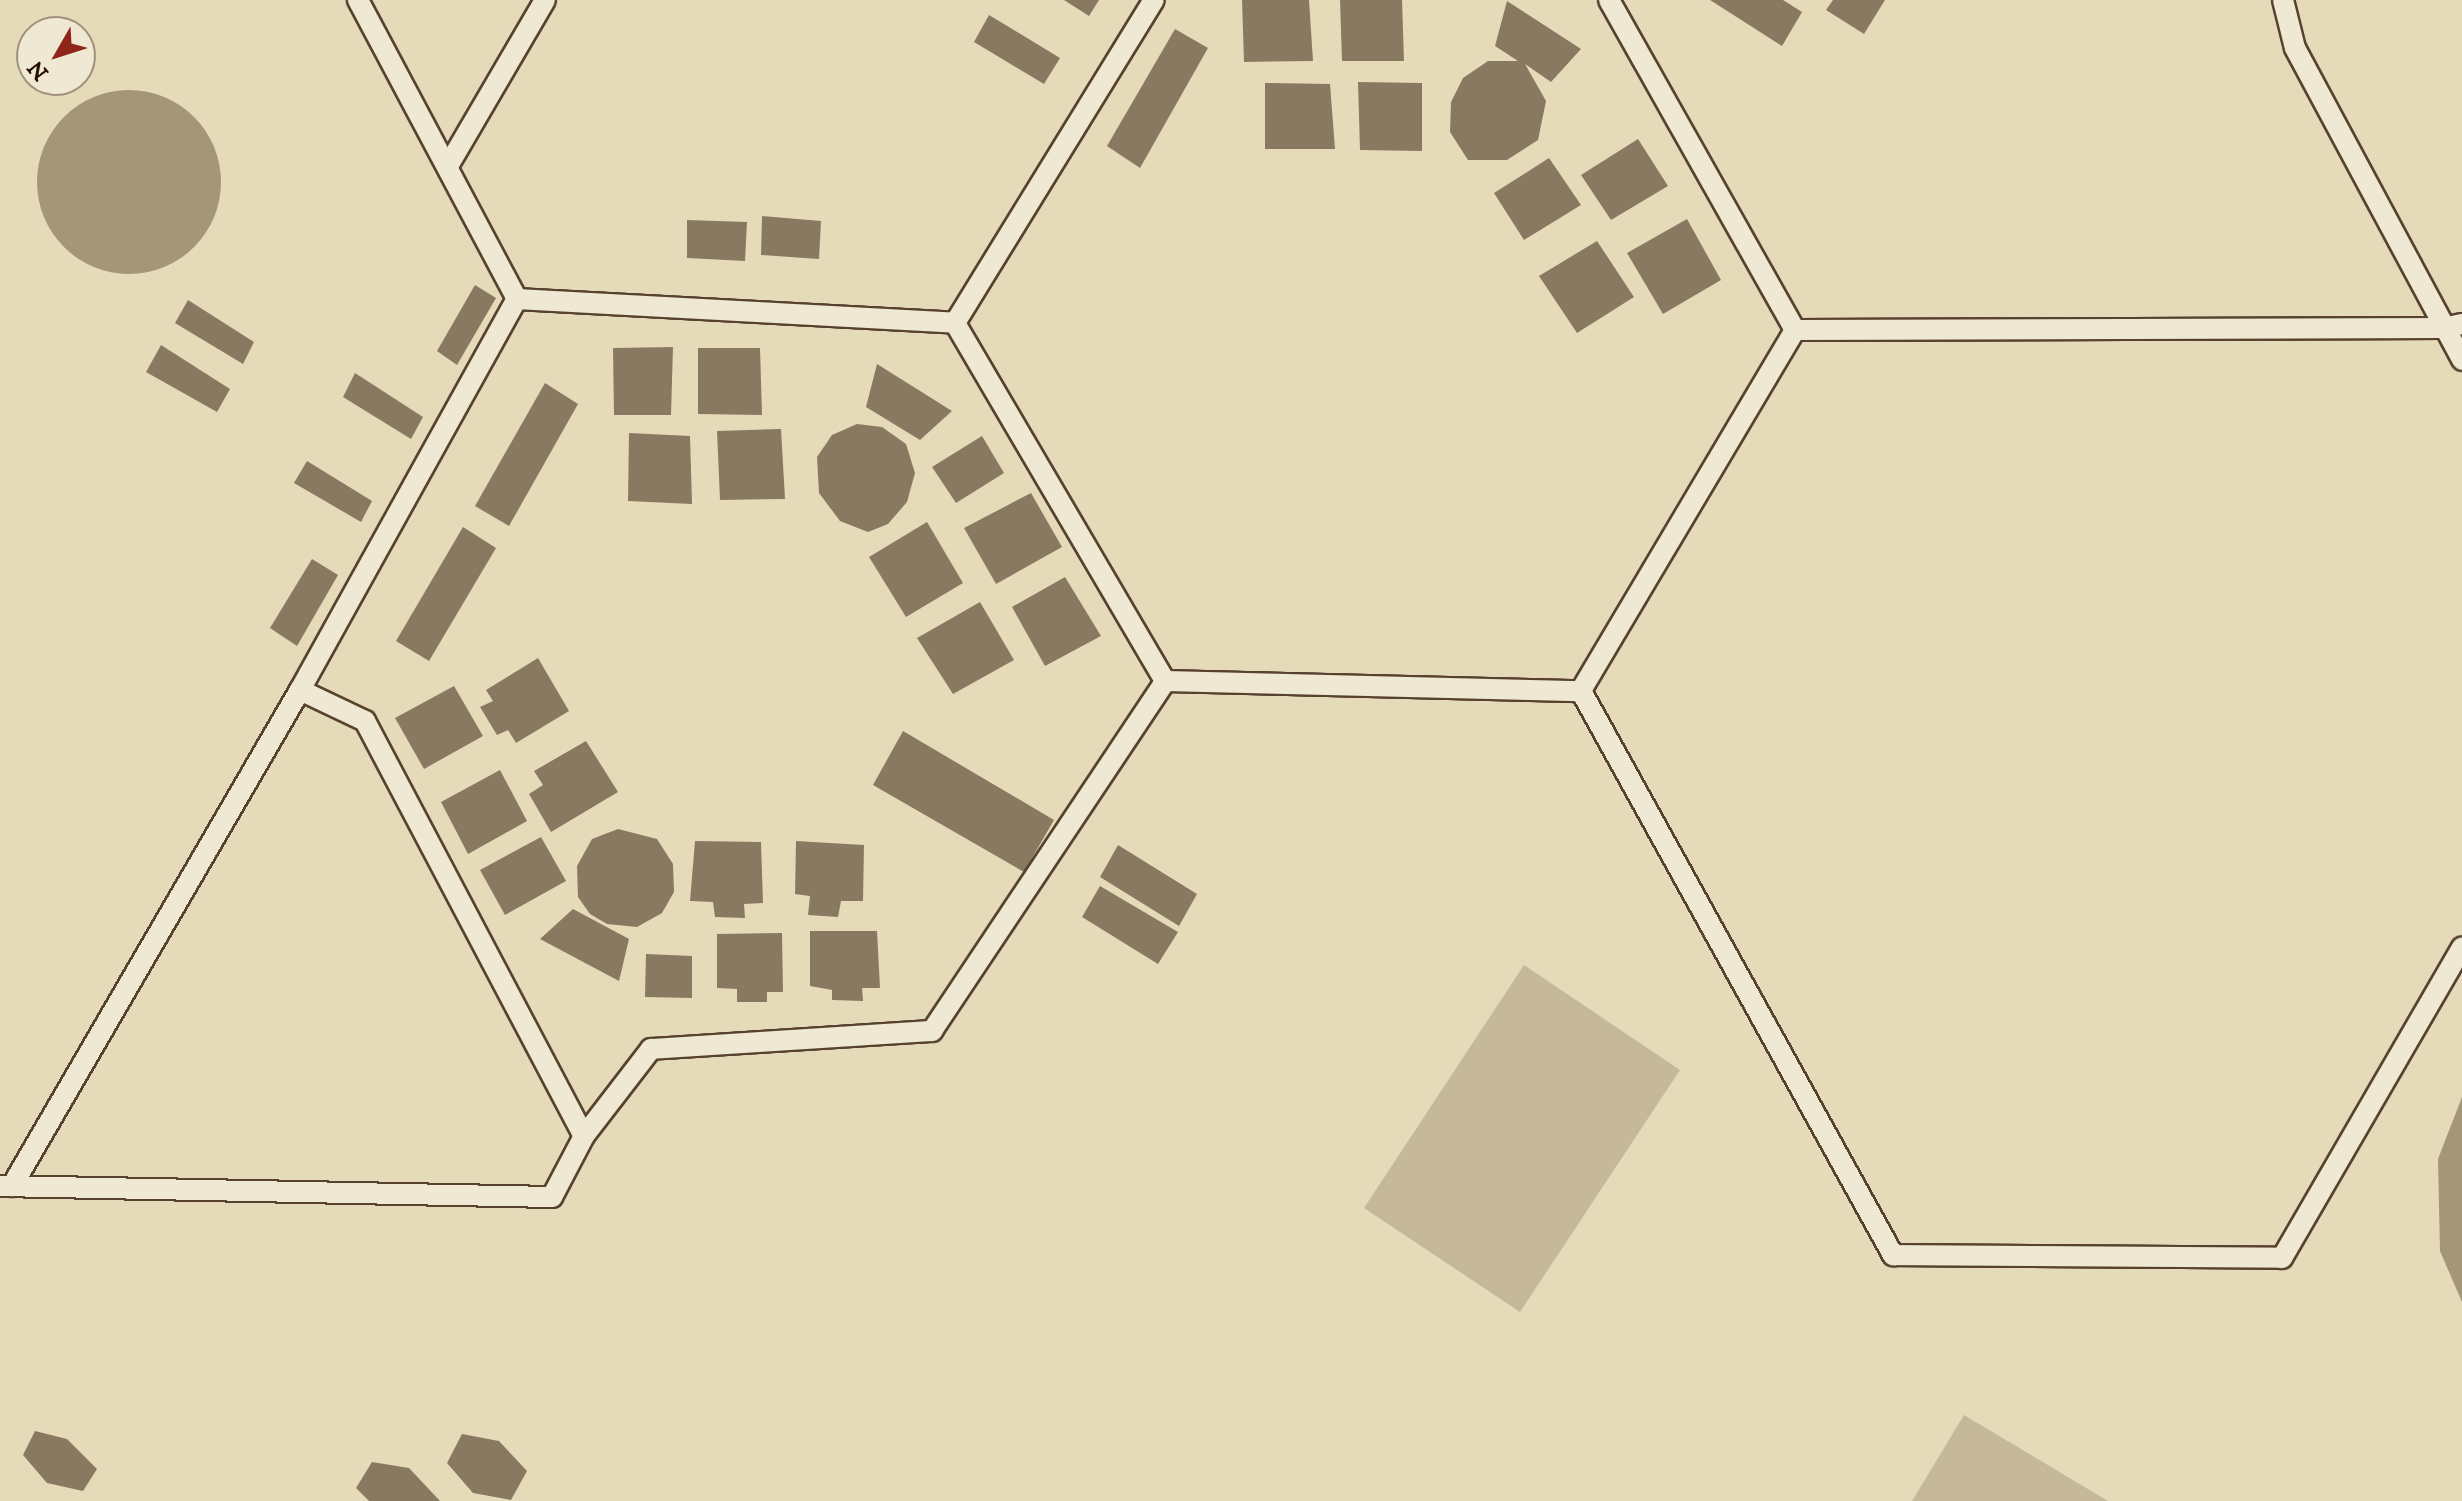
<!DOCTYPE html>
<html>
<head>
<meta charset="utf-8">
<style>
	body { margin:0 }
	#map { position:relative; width:2462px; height:1501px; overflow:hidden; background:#e6dbb9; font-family:"IM FELL DW Pica",serif }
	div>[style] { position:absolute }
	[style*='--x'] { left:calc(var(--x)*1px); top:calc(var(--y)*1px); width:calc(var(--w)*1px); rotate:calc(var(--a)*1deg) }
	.green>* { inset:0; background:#c6b89a }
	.water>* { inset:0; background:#a5967a }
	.round { border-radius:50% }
	.building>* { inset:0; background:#8a7961 }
	.roads { filter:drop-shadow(2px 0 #57422f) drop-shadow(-2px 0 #57422f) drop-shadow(0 2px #57422f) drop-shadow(0 -2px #57422f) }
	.minor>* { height:20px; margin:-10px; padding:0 10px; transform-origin:10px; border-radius:10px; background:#efe8d2 }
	span { translate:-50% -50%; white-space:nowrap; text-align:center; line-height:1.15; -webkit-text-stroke:7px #efe8d2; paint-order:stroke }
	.north { position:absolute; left:16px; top:16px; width:80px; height:80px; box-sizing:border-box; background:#efe8d2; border:2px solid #9f917e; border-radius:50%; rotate:231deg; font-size:22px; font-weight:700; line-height:32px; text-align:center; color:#270f01 }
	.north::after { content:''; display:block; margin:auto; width:28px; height:36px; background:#8f2418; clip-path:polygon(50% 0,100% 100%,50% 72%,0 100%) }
</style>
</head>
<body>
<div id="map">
	<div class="green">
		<i style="clip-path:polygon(1524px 965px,1680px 1070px,1520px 1312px,1364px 1208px)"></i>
		<i style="clip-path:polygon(1964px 1415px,2108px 1501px,1912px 1501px)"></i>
	</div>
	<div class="water">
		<i class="round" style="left:37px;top:90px;width:184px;height:184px"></i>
		<i style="clip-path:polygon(2462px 1097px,2462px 1302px,2440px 1251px,2438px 1159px)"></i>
	</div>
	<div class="building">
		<i style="clip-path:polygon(1064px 0,1099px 0,1089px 16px)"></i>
		<i style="clip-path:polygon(1242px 0,1309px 0,1313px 61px,1244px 62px)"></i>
		<i style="clip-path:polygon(1340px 0,1402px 0,1404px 61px,1342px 61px)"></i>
		<i style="clip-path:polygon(1710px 0,1783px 0,1802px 12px,1782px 46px)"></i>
		<i style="clip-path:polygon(1833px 0,1885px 0,1864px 34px,1826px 10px)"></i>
		<i style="clip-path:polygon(1507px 1px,1581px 49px,1551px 82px,1525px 64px,1546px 101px,1538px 140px,1507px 160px,1468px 160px,1450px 132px,1451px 102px,1463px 78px,1488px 61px,1518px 61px,1495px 46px)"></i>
		<i style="clip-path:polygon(989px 15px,1060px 58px,1044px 84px,974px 42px)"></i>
		<i style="clip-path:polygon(1175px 29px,1208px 48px,1140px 168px,1107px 146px)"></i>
		<i style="clip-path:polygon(1358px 82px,1422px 83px,1422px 151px,1360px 150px)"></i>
		<i style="clip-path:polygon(1265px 83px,1330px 84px,1335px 149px,1265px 149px)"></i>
		<i style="clip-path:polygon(1638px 139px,1668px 186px,1611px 220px,1581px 175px)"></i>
		<i style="clip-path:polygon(1549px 158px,1581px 205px,1524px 240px,1494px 193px)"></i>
		<i style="clip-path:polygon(762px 216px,821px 221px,819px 259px,761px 255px)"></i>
		<i style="clip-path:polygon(1687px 219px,1721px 280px,1663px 314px,1627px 253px)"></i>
		<i style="clip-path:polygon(687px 220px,747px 222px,745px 261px,687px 258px)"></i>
		<i style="clip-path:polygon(1597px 241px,1634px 297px,1577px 333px,1539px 276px)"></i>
		<i style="clip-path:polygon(475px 285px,496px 298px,457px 365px,437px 351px)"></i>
		<i style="clip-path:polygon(188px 300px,254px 342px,243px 364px,175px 323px)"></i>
		<i style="clip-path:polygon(161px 345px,230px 389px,217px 412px,146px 372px)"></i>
		<i style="clip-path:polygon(673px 347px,671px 415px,614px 415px,613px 348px)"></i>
		<i style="clip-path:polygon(698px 348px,760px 348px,762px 415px,698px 414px)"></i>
		<i style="clip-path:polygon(877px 364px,952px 411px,920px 440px,866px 407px)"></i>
		<i style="clip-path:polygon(355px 373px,423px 417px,411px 439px,343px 397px)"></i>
		<i style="clip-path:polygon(545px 383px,578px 404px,509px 526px,475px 506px)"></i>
		<i style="clip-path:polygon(857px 424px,882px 427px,906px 444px,915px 473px,907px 502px,888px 524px,868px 532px,840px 521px,819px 493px,817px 457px,832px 435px)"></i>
		<i style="clip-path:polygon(781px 429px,785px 499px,720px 500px,717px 431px)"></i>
		<i style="clip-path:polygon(629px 433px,690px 436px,692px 504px,628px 501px)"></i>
		<i style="clip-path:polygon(982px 436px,1004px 473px,956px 503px,932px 467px)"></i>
		<i style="clip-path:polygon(307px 461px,372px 501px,361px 522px,294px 483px)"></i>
		<i style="clip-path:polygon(1031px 493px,1062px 547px,996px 584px,964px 528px)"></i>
		<i style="clip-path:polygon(927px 522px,963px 583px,906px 617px,869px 557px)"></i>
		<i style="clip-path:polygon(463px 527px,496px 548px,429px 661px,396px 641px)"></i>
		<i style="clip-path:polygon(312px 559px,338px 575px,297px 646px,270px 628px)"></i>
		<i style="clip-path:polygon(1065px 577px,1101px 636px,1045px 666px,1012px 607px)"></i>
		<i style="clip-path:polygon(980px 602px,1014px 660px,953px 694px,917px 638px)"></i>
		<i style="clip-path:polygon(538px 658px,569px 711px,516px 743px,508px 730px,497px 735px,480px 707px,493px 701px,486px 690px)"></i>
		<i style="clip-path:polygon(454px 686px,483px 736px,424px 769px,395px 718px)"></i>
		<i style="clip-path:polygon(903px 731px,1054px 820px,1024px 872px,873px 785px)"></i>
		<i style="clip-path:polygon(586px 741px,618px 792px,551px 832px,529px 794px,543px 785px,534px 771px)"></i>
		<i style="clip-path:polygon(500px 770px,527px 821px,468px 854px,441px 802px)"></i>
		<i style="clip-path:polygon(618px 829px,657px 839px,673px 864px,674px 892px,662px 913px,637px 927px,607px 924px,590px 914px,578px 897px,577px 866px,592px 839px)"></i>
		<i style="clip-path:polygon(541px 837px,566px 881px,505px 915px,480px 870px)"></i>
		<i style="clip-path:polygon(695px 841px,761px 842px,763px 903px,744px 904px,745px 918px,715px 917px,713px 902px,690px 901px)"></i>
		<i style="clip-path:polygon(796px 841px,864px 845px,863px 901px,841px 901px,838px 917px,808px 915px,810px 896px,795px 894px)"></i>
		<i style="clip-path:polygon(1118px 845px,1197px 894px,1179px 926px,1100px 877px)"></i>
		<i style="clip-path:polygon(1100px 886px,1178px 932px,1158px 964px,1082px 917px)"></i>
		<i style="clip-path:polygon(573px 909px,629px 939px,619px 981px,540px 939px)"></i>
		<i style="clip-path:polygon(810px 931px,877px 931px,880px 988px,862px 988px,863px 1001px,832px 1000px,832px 990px,810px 986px)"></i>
		<i style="clip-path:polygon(782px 933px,783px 992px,767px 992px,767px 1002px,737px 1002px,737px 989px,717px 988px,717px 934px)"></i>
		<i style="clip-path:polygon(646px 954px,692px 956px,692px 998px,645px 997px)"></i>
		<i style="clip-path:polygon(35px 1431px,67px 1439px,97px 1469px,83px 1491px,47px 1483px,23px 1455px)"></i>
		<i style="clip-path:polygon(462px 1434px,499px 1441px,527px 1471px,511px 1500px,473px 1493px,447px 1463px)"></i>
		<i style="clip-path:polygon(372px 1462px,409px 1468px,440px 1501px,369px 1501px,356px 1488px)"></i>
	</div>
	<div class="roads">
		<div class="minor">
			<i style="--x:1609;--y:0;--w:379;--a:60.6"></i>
			<i style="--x:2283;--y:0;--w:49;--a:76"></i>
			<i style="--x:2295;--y:48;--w:354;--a:61.8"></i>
			<i style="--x:448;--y:166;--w:192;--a:-59.7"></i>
			<i style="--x:517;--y:299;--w:439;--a:3.1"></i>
			<i style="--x:955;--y:323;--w:415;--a:59.6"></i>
			<i style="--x:1165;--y:681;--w:416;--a:1.4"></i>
			<i style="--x:955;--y:323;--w:379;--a:-58.4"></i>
			<i style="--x:1795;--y:330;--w:420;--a:120.7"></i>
			<i style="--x:1581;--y:691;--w:645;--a:61.05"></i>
			<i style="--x:1893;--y:1255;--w:389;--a:0.4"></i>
			<i style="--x:2282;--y:1258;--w:359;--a:-59.9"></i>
			<i style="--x:1795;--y:330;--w:649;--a:-0.18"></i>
			<i style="--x:2444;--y:328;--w:18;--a:-13"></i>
			<i style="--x:300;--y:690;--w:72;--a:25.5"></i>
			<i style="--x:365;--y:721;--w:469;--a:62.2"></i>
			<i style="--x:0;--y:1186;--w:552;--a:1.14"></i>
			<i style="--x:552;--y:1197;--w:69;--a:-62.3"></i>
			<i style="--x:584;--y:1136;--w:110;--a:-52.4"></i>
			<i style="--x:651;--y:1049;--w:282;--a:-3.7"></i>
			<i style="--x:932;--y:1031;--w:420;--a:-56.3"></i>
			<i style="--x:12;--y:1186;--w:574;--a:-59.86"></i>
			<i style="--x:300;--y:690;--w:447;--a:-61"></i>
			<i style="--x:517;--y:299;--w:339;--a:-118"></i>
		</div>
	</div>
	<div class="north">N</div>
</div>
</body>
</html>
